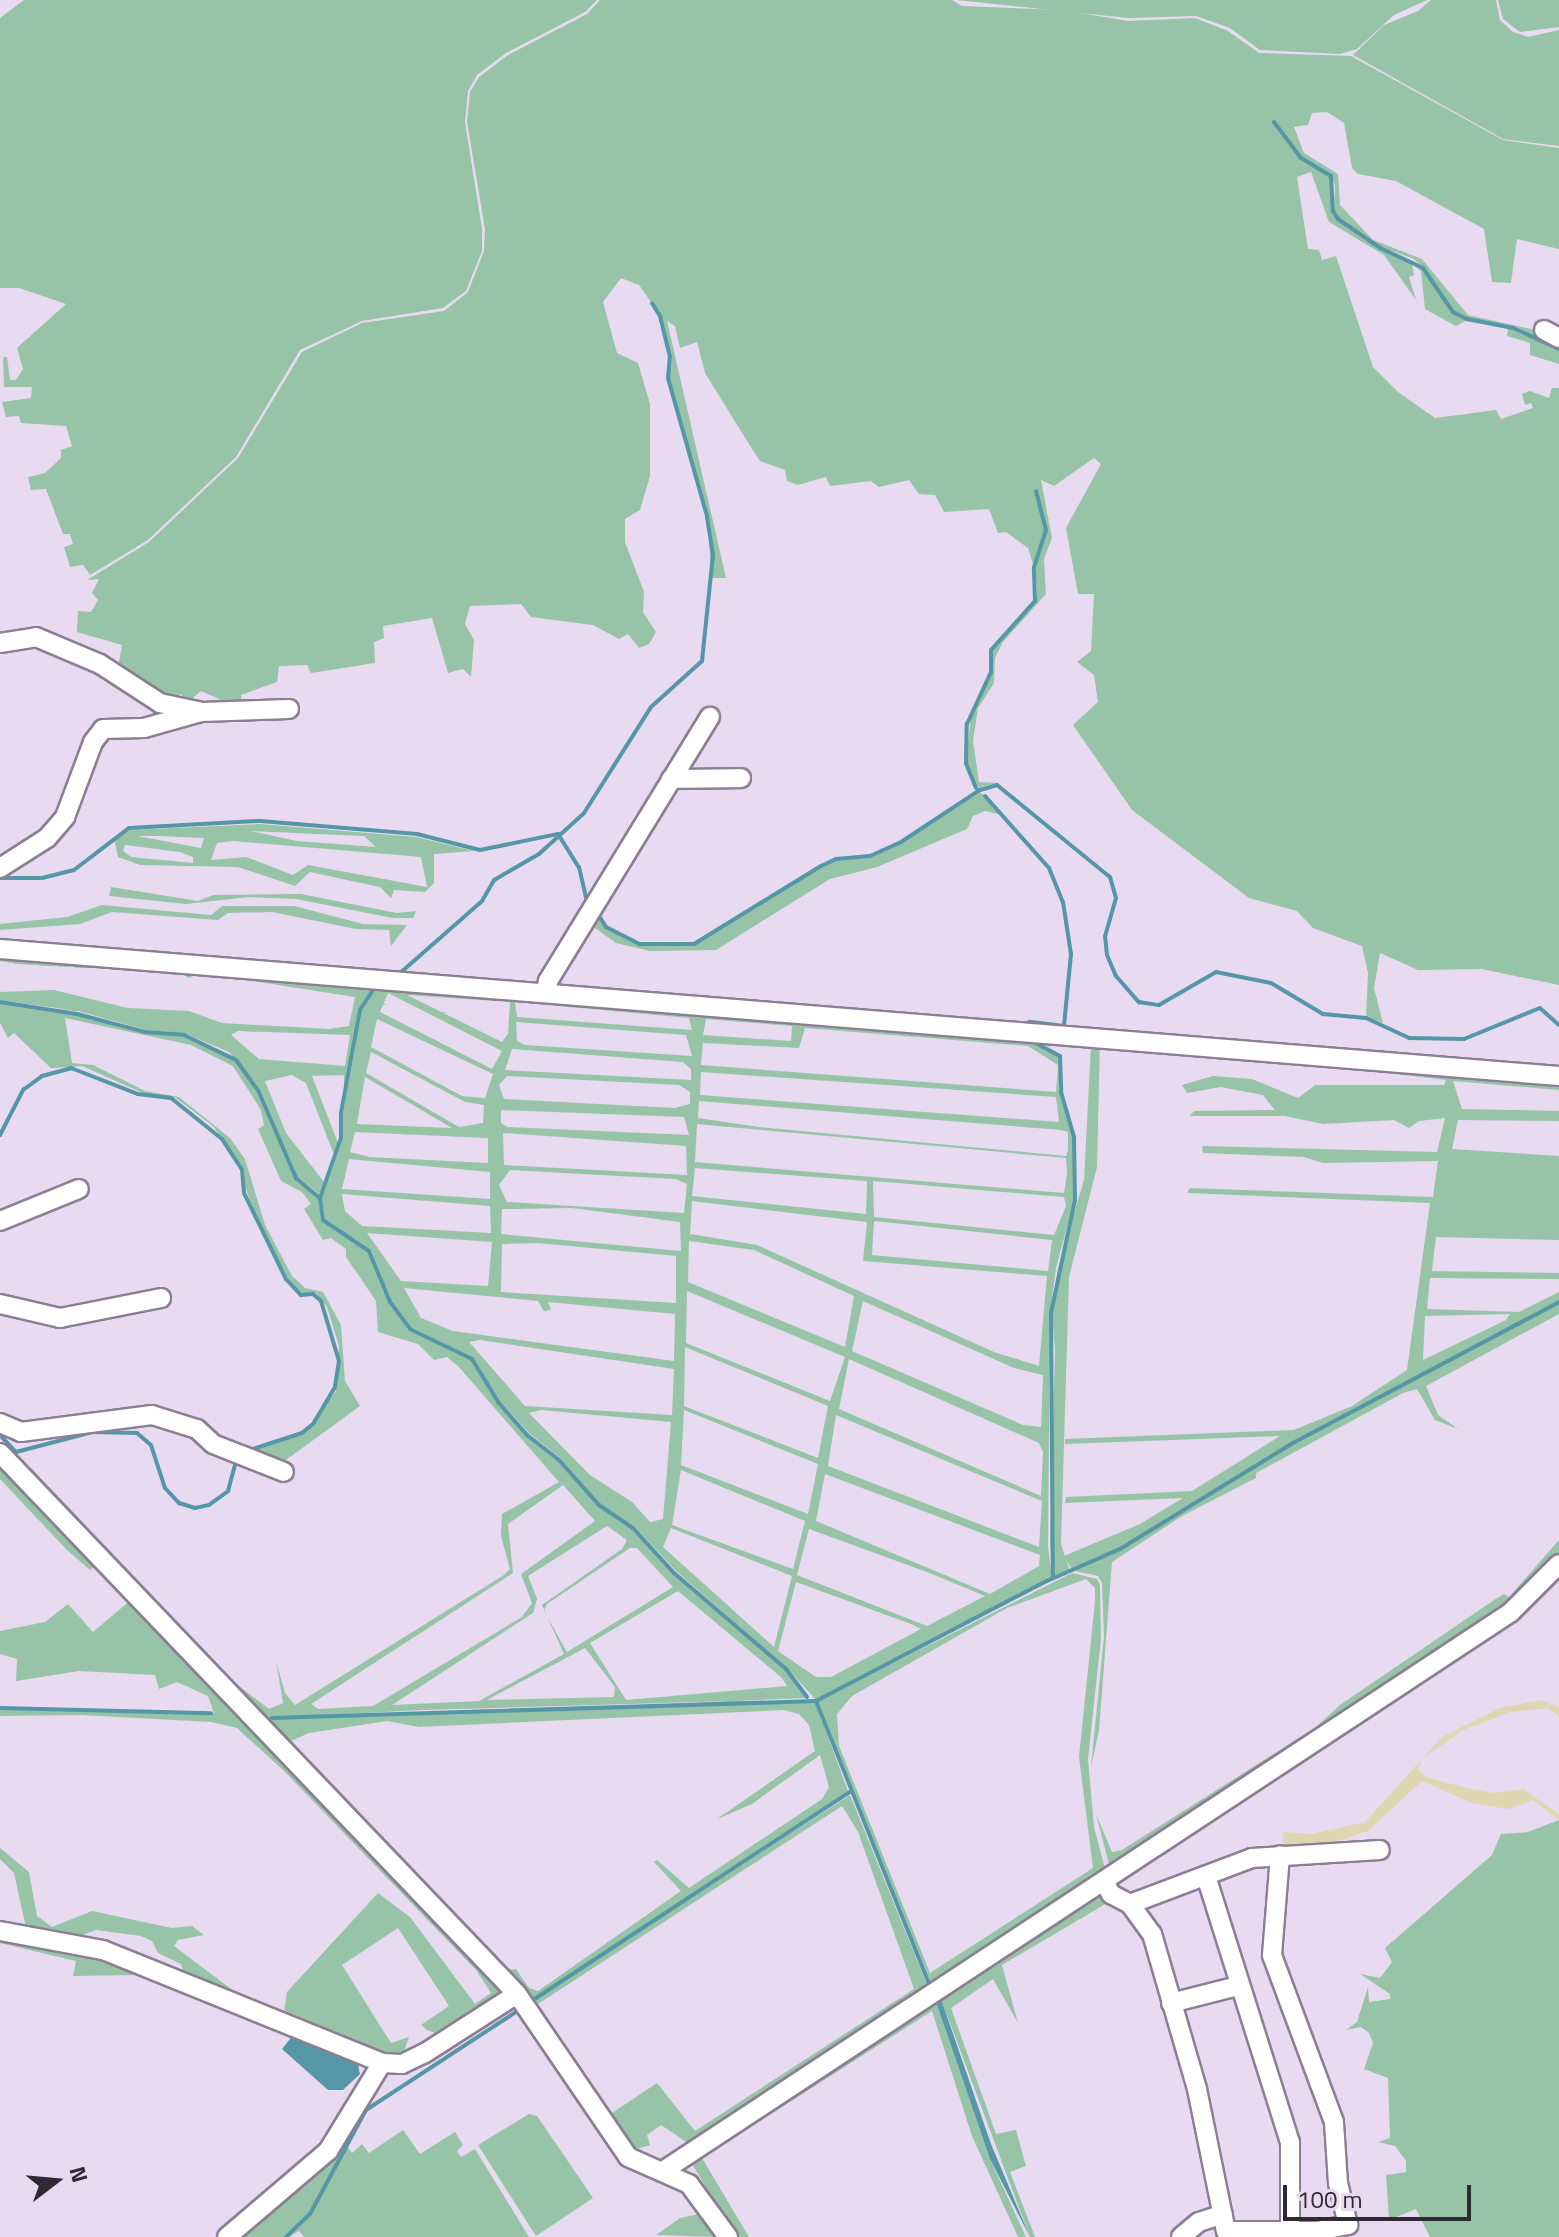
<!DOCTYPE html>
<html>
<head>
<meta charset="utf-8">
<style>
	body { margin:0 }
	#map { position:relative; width:1559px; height:2237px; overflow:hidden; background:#e8daf1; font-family:"Titillium Web",sans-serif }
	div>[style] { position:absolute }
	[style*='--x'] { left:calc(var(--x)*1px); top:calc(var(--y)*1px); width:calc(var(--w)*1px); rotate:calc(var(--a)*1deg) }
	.green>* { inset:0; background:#97c4a7 }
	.sand>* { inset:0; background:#e0d7b2 }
	.water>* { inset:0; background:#5596a7 }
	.stream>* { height:4px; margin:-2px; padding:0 2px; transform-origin:2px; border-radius:2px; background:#5596a7 }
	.roads { filter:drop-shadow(2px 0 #8b7f93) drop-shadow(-2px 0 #8b7f93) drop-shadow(0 2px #8b7f93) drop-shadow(0 -2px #8b7f93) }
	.minor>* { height:18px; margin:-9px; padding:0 9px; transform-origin:9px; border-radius:9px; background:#fff }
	span { translate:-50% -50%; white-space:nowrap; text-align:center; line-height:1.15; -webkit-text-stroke:6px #e8daf1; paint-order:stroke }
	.north { position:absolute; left:16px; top:2141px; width:80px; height:80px; -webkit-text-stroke:6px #e8daf1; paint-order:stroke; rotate:74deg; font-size:22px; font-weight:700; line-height:32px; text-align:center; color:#2e2932 }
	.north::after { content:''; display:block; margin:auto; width:28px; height:36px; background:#2e2932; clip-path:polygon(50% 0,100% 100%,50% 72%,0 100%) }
	.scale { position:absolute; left:1283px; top:2185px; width:188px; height:36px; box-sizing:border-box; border:4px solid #2e2932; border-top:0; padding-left:10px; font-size:24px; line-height:28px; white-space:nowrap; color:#2e2932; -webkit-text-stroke:6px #e8daf1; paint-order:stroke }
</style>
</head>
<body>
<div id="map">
	<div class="green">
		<i style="clip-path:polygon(24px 0,597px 0,585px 12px,506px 53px,477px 75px,468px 91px,465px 122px,482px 229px,482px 251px,466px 291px,443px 308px,362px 321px,300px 350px,236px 457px,148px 540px,90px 575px,83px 565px,70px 567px,64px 547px,73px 544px,70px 534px,63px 534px,46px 489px,31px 490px,28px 477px,45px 473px,61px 458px,61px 450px,72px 446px,66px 426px,21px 423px,19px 416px,6px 417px,2px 402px,31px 398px,32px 387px,4px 387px,3px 357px,7px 357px,10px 380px,16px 380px,23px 369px,17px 348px,66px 304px,19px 288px,0 288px,0 18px)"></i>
		<i style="clip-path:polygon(600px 0,952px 0,962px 6px,1063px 10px,1128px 21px,1195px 18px,1228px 31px,1259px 53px,1351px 56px,1503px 140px,1559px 148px,1559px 249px,1517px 239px,1511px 283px,1492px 282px,1484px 229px,1396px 181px,1358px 174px,1352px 168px,1344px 123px,1327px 112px,1312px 113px,1308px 125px,1294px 127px,1304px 153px,1338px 174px,1340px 205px,1373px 240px,1422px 259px,1468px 315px,1539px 331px,1559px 341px,1559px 348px,1513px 326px,1467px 319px,1454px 311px,1424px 267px,1412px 258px,1380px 247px,1339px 218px,1334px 211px,1335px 186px,1332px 176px,1302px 157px,1274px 123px,1300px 159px,1330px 177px,1332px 211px,1338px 220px,1379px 249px,1411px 260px,1423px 269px,1452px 312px,1467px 320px,1456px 326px,1425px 309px,1421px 271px,1412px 264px,1414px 275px,1409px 277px,1416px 300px,1384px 255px,1329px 222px,1311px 172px,1297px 177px,1308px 249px,1319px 250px,1322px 260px,1336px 256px,1373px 367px,1398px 392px,1435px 418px,1496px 410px,1501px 419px,1533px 408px,1531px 403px,1525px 405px,1522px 394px,1530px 391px,1549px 398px,1552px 388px,1559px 388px,1559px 985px,1482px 969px,1418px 970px,1380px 953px,1374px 988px,1383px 1023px,1366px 1017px,1368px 973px,1362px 946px,1313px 928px,1297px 911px,1249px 898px,1132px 810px,1073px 725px,1098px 702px,1094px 675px,1077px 662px,1091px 651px,1094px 594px,1078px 594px,1066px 528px,1101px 464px,1094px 458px,1054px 486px,1041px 480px,1052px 538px,1044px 559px,1046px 594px,1003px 642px,995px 658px,994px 683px,978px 708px,973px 741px,979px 782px,998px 783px,976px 788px,966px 763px,971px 715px,992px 672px,992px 650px,1035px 601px,1037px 591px,1035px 567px,1047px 529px,1036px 489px,1046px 529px,1034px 567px,1028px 548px,1006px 532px,998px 533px,989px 509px,944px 512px,935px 495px,919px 494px,909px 480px,879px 487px,871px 481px,830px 486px,826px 477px,798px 485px,787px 481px,785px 470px,760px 461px,754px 452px,705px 373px,697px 342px,680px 348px,675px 326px,667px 321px,726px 578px,711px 578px,708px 516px,669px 378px,671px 357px,661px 316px,639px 285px,621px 278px,603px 302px,617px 353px,638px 363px,650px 404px,650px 476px,640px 510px,625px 519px,625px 542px,644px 592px,643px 612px,656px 632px,649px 644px,639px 648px,628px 634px,619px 639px,593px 625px,531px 617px,521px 604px,470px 606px,465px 624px,474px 640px,471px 677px,463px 669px,448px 673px,432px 618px,383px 626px,384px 638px,374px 642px,375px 663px,311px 673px,307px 665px,279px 666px,277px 682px,241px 695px,242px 709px,201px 691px,188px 702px,181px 694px,169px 699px,118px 668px,122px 645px,77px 632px,78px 611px,91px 612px,98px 600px,92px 593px,99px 579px,87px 580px,149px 542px,238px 458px,302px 352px,362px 323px,444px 311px,468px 292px,484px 251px,485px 229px,467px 122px,470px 92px,479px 77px,508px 55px,587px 14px)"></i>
		<i style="clip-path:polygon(956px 0,1427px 0,1394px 15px,1357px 49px,1340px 54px,1260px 50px,1230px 28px,1196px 16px,1128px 18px)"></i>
		<i style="clip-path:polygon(1431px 0,1496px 0,1500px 20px,1513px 32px,1528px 37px,1559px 30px,1559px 146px,1503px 139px,1353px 55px,1384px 25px,1418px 11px)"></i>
		<i style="clip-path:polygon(1498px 0,1559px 0,1559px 27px,1520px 32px,1503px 19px)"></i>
		<i style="clip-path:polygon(1508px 328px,1559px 350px,1559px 364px,1530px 355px,1530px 343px,1507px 336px)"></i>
		<i style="clip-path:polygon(980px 792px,1003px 815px,985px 811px,973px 816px,967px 829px,877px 867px,830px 879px,716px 950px,650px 951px,616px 943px,595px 928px,589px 931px,594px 911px,605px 928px,638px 945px,694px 946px,822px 867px,836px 860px,870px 858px,901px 844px)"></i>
		<i style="clip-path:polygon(evenodd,260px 824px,416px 837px,474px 851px,434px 854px,434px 883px,425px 892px,394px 890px,391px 898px,380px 887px,310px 872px,295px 886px,238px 867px,140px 865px,118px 857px,114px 838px,130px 830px,260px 824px,250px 831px,364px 836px,376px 847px,297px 841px,250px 831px,260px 824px,137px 836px,160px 836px,204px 838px,201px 848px,137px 836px,260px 824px,233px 841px,421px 857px,427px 887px,308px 865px,293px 875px,246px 857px,211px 860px,217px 843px,233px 841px,260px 824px,125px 845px,180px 852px,193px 857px,193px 863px,131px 857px,123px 851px,125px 845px)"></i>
		<i style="clip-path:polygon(111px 887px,198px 901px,213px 895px,301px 894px,397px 913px,416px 911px,413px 918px,393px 918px,296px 899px,249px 897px,186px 904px,109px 896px)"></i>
		<i style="clip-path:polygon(102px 905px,211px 915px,222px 906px,294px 906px,363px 924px,407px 925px,391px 946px,389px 930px,356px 929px,272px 912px,228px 913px,218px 920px,112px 912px,80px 924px,0 930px,0 924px,67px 917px)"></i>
		<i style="clip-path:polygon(evenodd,0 953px,1100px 1040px,1097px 1167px,1069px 1277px,1061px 1544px,1070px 1571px,1054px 1577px,1050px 1547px,1055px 1350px,1052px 1313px,1058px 1268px,1084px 1180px,1091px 1045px,1027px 1039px,1059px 1057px,1060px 1092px,1073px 1137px,1074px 1200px,1056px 1268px,1050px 1313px,1048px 1547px,1052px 1577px,816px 1700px,787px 1668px,676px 1571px,635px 1527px,600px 1504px,560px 1458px,529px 1433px,501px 1402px,473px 1358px,411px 1327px,391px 1301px,371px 1250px,325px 1219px,322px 1198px,343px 1139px,343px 1113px,362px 1011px,374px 990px,359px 1010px,344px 1097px,344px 1075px,312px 1076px,338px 1143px,335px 1157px,306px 1083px,292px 1075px,265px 1081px,286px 1133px,324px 1182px,319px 1194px,297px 1176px,261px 1091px,229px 1052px,184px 1033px,146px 1030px,78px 1011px,0 1000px,0 992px,54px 990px,128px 1008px,189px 1011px,222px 1023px,329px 1029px,349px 1026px,355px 997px,201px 973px,188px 978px,182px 973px,20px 964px,0 961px,0 953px,388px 993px,502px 1051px,492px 1069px,380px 1012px,388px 993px,0 953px,407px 995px,510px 1002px,508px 1034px,502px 1042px,407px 995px,0 953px,515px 1002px,689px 1018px,692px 1030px,517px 1017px,515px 1002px,0 953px,377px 1019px,493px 1074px,485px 1098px,462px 1096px,371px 1047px,377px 1019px,0 953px,706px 1019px,792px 1026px,791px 1041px,703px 1035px,706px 1019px,0 953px,516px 1022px,686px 1035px,692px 1056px,525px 1045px,517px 1041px,516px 1022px,0 953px,805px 1028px,1028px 1046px,1058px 1065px,1056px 1092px,701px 1065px,703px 1043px,799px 1048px,805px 1028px,0 953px,238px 1031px,350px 1035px,345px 1066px,259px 1059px,231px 1035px,238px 1031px,0 953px,512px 1049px,683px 1062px,691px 1069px,691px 1080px,505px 1070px,512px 1049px,0 953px,371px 1052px,465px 1102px,484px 1105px,483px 1123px,459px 1127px,366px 1073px,371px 1052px,0 953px,701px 1072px,1056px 1097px,1059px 1122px,700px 1095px,701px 1072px,0 953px,507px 1076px,679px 1085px,690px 1092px,690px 1104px,675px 1108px,504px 1099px,499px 1085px,507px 1076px,0 953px,365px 1077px,401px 1098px,452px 1128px,357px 1124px,365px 1077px,0 953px,699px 1101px,1061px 1130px,1068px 1132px,1068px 1150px,1066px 1156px,759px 1127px,698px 1118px,699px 1101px,0 953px,501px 1110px,684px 1117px,689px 1135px,507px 1127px,501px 1123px,501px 1110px,0 953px,697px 1124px,1066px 1158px,1067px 1174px,1064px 1193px,695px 1162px,697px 1124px,0 953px,355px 1132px,488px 1138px,488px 1163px,369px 1157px,350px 1152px,355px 1132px,0 953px,503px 1133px,686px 1146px,687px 1175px,504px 1165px,503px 1133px,0 953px,349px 1159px,490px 1172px,490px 1199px,342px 1189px,349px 1159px,0 953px,695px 1168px,867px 1181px,866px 1214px,692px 1196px,695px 1168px,0 953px,510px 1170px,675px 1179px,687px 1184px,684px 1213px,507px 1202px,499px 1185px,510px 1170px,0 953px,873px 1181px,1064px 1197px,1066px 1206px,1054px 1235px,874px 1217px,873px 1181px,0 953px,342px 1194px,490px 1206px,491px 1233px,362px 1226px,345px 1211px,342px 1194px,0 953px,692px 1201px,867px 1222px,863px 1261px,1047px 1276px,1039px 1366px,994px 1352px,757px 1245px,690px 1234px,692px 1201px,0 953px,572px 1208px,680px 1222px,681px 1251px,501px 1234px,502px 1209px,572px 1208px,0 953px,874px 1221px,1052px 1240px,1048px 1271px,872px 1255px,874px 1221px,0 953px,367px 1233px,492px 1242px,488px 1286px,401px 1281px,367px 1233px,0 953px,689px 1241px,754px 1250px,854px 1296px,845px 1347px,688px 1282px,689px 1241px,0 953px,537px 1243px,676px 1256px,676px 1303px,501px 1292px,502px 1244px,537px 1243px,0 953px,404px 1288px,538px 1301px,544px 1311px,551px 1310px,548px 1302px,675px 1314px,674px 1361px,453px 1331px,421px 1318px,404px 1288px,0 953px,687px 1291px,845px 1357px,830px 1401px,686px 1343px,687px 1291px,0 953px,863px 1301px,1014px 1368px,1043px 1375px,1041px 1427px,1023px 1425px,852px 1351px,863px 1301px,0 953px,480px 1340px,674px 1369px,672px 1415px,525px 1406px,469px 1342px,480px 1340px,0 953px,685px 1347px,828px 1406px,818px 1458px,684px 1406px,685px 1347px,0 953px,849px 1359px,1039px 1443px,1043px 1452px,1041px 1496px,839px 1409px,849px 1359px,0 953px,541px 1410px,671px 1422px,663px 1519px,650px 1522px,632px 1502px,590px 1475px,529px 1413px,541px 1410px,0 953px,684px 1410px,818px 1464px,808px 1514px,681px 1465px,684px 1410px,0 953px,836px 1415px,1042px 1501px,1039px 1547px,828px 1466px,836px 1415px,0 953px,681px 1470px,805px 1521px,793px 1569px,672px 1525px,681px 1470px,0 953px,825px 1474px,1040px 1555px,1039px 1566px,990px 1594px,816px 1521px,825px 1474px,0 953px,671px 1528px,792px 1576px,774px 1647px,663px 1547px,671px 1528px,0 953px,809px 1529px,927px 1572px,985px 1596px,927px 1626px,797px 1575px,809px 1529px,0 953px,796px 1582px,911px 1624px,921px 1629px,831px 1677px,816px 1677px,778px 1651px,796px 1582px)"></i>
		<i style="clip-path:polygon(evenodd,0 1003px,77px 1014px,145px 1033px,183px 1036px,235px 1061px,259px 1092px,295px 1178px,319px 1198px,323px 1221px,368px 1252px,389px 1303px,409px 1330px,471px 1360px,498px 1404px,527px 1435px,558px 1461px,598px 1506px,633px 1529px,674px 1573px,785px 1670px,806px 1698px,735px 1701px,815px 1702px,848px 1791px,534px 2000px,850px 1795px,927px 1985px,921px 1993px,691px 2145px,661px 2125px,647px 2135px,650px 2145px,633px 2150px,529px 2004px,24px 1470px,31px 1468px,235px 1683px,269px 1709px,283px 1703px,276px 1661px,285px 1693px,295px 1705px,504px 1575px,510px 1569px,501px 1536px,502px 1514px,559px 1482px,458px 1366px,447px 1357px,434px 1360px,418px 1344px,378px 1332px,376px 1301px,346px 1257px,346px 1249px,331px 1238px,323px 1240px,304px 1209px,311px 1204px,302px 1192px,281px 1181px,258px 1129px,264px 1125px,261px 1110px,233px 1066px,191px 1045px,65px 1018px,72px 1063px,93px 1065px,145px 1091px,179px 1097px,230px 1138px,245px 1159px,265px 1225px,292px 1276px,305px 1288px,323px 1292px,341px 1325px,345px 1381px,360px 1406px,279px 1465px,247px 1454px,308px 1430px,336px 1391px,339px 1346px,327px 1307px,316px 1293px,302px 1294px,288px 1278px,265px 1238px,245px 1187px,244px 1170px,213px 1126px,176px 1098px,143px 1093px,82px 1066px,51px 1068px,14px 1033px,8px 1038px,0 1023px,0 1003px,563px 1485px,595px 1521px,521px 1574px,532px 1603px,522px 1617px,373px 1706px,318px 1709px,311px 1704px,513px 1573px,508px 1524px,563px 1485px,0 1003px,607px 1526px,627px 1540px,622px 1549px,542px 1605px,564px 1654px,479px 1701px,392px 1705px,533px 1613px,537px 1599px,528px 1576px,607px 1526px,0 1003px,630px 1548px,637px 1548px,673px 1587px,567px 1652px,544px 1611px,547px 1604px,630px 1548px,0 1003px,678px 1591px,782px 1678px,787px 1686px,626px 1700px,590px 1643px,678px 1591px,0 1003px,585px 1648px,615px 1687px,614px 1697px,487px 1700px,585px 1648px,0 1003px,733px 1701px,609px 1708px,271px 1718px,422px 1710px,733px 1701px,0 1003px,784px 1710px,799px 1714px,809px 1725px,815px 1751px,717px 1819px,752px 1804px,820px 1755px,829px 1787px,822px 1799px,689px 1888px,657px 1860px,654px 1862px,681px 1891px,538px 1991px,529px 1988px,516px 1969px,508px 1970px,291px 1741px,309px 1733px,387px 1721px,419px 1727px,784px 1710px,0 1003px,842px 1806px,858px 1832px,914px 1989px,695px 2131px,657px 2083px,609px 2115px,538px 2004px,842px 1806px)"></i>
		<i style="clip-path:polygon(evenodd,1295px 1062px,1559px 1079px,1559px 1090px,1453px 1081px,1462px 1109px,1559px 1111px,1559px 1121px,1458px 1120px,1452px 1149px,1559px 1156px,1559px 1240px,1436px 1237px,1432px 1271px,1559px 1273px,1559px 1279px,1430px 1278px,1427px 1309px,1519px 1312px,1559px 1292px,1559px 1301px,1293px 1442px,1119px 1548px,1072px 1570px,1064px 1556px,1140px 1524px,1183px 1498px,1065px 1503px,1066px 1497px,1192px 1491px,1280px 1436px,1065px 1444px,1065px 1439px,1294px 1430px,1352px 1406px,1407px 1370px,1430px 1203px,1187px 1193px,1190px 1188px,1433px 1197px,1438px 1161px,1323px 1163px,1304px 1157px,1203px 1153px,1202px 1146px,1437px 1152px,1445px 1118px,1419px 1121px,1409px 1128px,1394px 1120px,1323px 1124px,1285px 1116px,1190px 1116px,1194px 1111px,1275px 1110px,1263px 1095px,1221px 1087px,1187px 1093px,1182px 1085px,1213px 1076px,1252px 1079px,1298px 1098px,1315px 1085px,1444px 1085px,1446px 1080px,1295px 1062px,1510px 1314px,1506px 1320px,1423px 1360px,1425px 1316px,1510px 1314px)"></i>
		<i style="clip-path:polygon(1559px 1303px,1559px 1314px,1426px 1386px,1438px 1415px,1458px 1429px,1435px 1420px,1417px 1389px,1403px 1393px,1256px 1473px,1256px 1478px,1182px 1516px,1112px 1562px,1099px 1730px,1091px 1767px,1104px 1637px,1102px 1583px,1098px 1576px,1075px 1571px,1136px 1540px,1294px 1443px)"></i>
		<i style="clip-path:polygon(0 1465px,96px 1566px,90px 1570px,66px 1549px,0 1479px)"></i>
		<i style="clip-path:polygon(1559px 1540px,1559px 1554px,1505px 1607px,1110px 1868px,1096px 1814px,1112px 1852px,1122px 1850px,1316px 1727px,1340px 1705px,1494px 1600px,1504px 1594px,1509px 1597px)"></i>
		<i style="clip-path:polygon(evenodd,1072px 1573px,1097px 1579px,1100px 1585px,1101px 1638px,1088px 1759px,1094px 1827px,1107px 1876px,931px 1983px,818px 1701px,1072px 1573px,1086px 1579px,1095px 1588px,1095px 1601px,1079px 1757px,1093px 1868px,930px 1973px,839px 1746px,837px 1714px,852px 1696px,1007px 1608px,1086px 1579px)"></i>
		<i style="clip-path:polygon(132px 1599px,498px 1986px,501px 1997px,438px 2034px,427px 2030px,421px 2025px,449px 2006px,398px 1928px,342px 1965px,391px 2043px,409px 2037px,404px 2051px,384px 2056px,284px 2013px,287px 1992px,378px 1893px,410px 1917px,475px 2004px,491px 1993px,476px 1970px,284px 1771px,237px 1728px,211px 1722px,82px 1715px,0 1716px,0 1709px,54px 1708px,214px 1713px,208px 1696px,177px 1682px,159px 1689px,155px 1675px,79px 1671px,16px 1681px,17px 1659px,0 1654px,0 1631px,45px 1622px,68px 1604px,93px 1632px)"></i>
		<i style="clip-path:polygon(1559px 1820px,1559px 2237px,1430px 2237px,1416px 2209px,1389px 2220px,1386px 2175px,1406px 2172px,1406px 2161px,1395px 2146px,1378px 2142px,1390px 2138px,1388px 2078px,1364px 2069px,1373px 2043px,1369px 2033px,1361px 2027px,1346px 2030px,1357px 2022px,1368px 1987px,1369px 2002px,1390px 1999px,1390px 1994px,1360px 1974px,1380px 1978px,1392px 1962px,1385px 1948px,1492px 1855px,1501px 1834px,1528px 1832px)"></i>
		<i style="clip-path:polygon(0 1848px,29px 1872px,37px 1916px,52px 1927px,92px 1911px,172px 1928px,192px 1926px,204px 1935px,178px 1940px,174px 1946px,239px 1995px,184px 1974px,181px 1964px,158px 1953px,152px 1941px,141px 1936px,96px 1930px,69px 1940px,26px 1928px,14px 1873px,0 1859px)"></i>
		<i style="clip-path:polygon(1098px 1893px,1107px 1902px,1102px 1906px,1002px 1965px,1018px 2023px,993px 1979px,951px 2008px,996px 2134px,1016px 2130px,1026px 2166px,1010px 2172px,1035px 2237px,1030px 2237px,941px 1999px,944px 1990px)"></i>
		<i style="clip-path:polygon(0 1934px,131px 1969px,134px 1975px,73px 1976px,76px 1961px,0 1943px)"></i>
		<i style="clip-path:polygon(936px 2002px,990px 2159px,1026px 2237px,1018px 2237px,972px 2136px,932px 2011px,702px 2158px,749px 2237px,735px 2237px,688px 2157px)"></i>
		<i style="clip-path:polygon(529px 2114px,537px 2116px,593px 2198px,536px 2236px,478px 2145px)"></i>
		<i style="clip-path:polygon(403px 2130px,420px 2154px,455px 2132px,463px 2145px,457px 2151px,461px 2157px,475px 2149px,529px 2237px,304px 2237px,299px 2231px,289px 2237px,224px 2237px,343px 2141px,352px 2153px,362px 2144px,369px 2153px)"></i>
		<i style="clip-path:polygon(699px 2214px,719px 2237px,656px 2235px,680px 2218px)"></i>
	</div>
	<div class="sand">
		<i style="clip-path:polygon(1541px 1700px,1559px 1707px,1559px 1717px,1548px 1708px,1511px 1712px,1463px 1730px,1422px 1759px,1418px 1769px,1424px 1776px,1462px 1787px,1494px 1793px,1523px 1789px,1559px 1814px,1559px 1820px,1533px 1800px,1509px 1809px,1472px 1803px,1422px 1781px,1368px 1831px,1319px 1847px,1283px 1845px,1283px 1832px,1311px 1834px,1365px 1822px,1442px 1737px,1500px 1708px)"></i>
	</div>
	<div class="water">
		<i style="clip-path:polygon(941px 1999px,991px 2144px,1030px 2237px,990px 2159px,936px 2002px)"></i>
		<i style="clip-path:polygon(294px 2034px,357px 2060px,360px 2074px,343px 2090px,328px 2090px,282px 2049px)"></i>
	</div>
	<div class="stream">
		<i style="--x:1274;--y:122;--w:45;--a:53.1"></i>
		<i style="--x:1301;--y:158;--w:35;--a:31"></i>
		<i style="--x:1331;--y:176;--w:35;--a:87"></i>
		<i style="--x:1333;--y:211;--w:9;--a:58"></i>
		<i style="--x:1338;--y:219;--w:51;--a:34.6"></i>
		<i style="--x:1380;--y:248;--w:47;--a:24.9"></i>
		<i style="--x:1423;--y:268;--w:53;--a:55.7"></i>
		<i style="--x:1453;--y:312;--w:16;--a:27"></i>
		<i style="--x:1467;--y:319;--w:47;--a:11.1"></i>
		<i style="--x:1513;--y:328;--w:51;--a:24.5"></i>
		<i style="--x:976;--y:788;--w:27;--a:-112"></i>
		<i style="--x:966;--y:763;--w:39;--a:-89"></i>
		<i style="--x:967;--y:724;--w:57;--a:-65.2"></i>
		<i style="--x:991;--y:672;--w:22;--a:-90"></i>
		<i style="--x:991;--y:650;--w:66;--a:-48.1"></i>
		<i style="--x:1035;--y:601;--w:34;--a:-92"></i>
		<i style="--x:1034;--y:567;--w:39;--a:-72"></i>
		<i style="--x:1046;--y:530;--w:40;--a:-104.4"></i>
		<i style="--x:985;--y:796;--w:96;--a:48.4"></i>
		<i style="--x:1049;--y:868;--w:37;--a:68"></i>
		<i style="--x:1063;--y:902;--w:53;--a:81.3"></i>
		<i style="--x:1071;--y:954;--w:72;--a:95.6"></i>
		<i style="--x:1064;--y:1026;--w:35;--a:-173"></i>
		<i style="--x:0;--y:878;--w:42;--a:0"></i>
		<i style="--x:42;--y:878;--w:33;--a:-14"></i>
		<i style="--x:74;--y:870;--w:69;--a:-37.4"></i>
		<i style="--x:129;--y:828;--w:131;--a:-3.1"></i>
		<i style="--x:260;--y:821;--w:158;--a:4.7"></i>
		<i style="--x:417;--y:834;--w:65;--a:14.3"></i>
		<i style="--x:480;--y:850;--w:80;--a:-11.6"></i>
		<i style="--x:558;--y:834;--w:39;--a:58"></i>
		<i style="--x:579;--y:867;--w:37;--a:77"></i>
		<i style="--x:596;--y:911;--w:19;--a:58"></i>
		<i style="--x:606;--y:927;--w:37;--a:27"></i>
		<i style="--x:639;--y:944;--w:55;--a:0"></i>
		<i style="--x:694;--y:944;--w:149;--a:-31.6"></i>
		<i style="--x:821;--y:866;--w:17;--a:-25"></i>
		<i style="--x:836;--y:859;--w:34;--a:-5"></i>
		<i style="--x:870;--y:856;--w:34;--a:-24"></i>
		<i style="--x:901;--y:842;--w:95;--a:-33.4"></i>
		<i style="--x:980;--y:790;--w:18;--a:-16"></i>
		<i style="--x:997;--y:785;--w:146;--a:39.2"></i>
		<i style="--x:1110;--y:877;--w:22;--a:74"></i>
		<i style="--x:1116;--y:898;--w:40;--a:106"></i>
		<i style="--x:1105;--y:936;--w:19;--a:84"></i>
		<i style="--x:1107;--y:955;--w:23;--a:67"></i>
		<i style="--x:1116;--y:976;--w:35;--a:49"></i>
		<i style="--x:1139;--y:1002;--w:20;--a:9"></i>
		<i style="--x:1159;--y:1005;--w:66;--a:-30.1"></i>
		<i style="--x:1216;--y:972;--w:56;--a:11.3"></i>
		<i style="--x:1271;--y:983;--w:61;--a:30.8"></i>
		<i style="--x:1323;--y:1014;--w:43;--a:5.3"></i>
		<i style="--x:1366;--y:1018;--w:47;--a:24.9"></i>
		<i style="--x:1409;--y:1038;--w:55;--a:1"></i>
		<i style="--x:1464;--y:1039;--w:82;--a:-22.2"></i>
		<i style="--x:1540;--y:1008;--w:25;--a:42"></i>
		<i style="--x:399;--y:974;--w:111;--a:-41.3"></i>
		<i style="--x:482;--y:901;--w:24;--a:-60"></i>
		<i style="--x:494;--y:880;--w:52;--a:-30"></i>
		<i style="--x:539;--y:854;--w:61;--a:-42.3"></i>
		<i style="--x:584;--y:813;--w:125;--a:-57.7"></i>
		<i style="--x:651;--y:707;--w:69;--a:-42"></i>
		<i style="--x:702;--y:661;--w:107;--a:-84.1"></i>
		<i style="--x:713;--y:555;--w:39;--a:-99"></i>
		<i style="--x:707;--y:516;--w:143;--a:-105.8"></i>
		<i style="--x:668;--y:378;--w:21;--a:-85"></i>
		<i style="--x:670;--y:357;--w:42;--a:-103.7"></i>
		<i style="--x:660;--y:316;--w:15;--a:-122"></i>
		<i style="--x:0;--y:1002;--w:78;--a:8.9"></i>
		<i style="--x:77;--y:1014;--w:70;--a:14.8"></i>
		<i style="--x:145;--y:1032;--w:39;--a:4"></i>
		<i style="--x:184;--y:1035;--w:58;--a:25.7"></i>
		<i style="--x:236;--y:1060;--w:39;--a:54"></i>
		<i style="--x:259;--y:1092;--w:94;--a:66.7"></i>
		<i style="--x:296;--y:1178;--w:31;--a:40"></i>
		<i style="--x:320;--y:1198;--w:22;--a:82"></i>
		<i style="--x:323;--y:1220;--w:55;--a:34"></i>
		<i style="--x:369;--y:1251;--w:55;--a:67.6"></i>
		<i style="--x:390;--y:1302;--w:34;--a:53"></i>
		<i style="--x:410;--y:1329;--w:69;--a:25.8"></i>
		<i style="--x:472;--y:1359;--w:52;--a:58.5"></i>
		<i style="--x:499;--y:1403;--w:43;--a:48.8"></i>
		<i style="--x:527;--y:1435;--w:41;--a:38"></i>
		<i style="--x:559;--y:1460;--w:60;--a:48.4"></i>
		<i style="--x:599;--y:1505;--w:41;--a:34.1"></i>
		<i style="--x:633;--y:1528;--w:61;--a:47.7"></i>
		<i style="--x:674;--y:1573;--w:148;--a:40.6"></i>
		<i style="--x:786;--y:1669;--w:35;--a:53"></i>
		<i style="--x:1030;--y:1040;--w:34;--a:28"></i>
		<i style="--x:1060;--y:1056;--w:36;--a:88"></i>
		<i style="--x:1061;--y:1092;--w:47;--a:73.9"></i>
		<i style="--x:1074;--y:1137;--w:63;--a:89.1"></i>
		<i style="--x:1075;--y:1200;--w:116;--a:102"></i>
		<i style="--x:1051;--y:1313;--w:265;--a:89.6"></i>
		<i style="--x:0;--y:1135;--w:51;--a:-62.9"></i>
		<i style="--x:23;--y:1090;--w:24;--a:-36"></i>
		<i style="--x:42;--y:1076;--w:30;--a:-15"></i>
		<i style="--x:71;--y:1068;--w:72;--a:21.2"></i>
		<i style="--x:138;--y:1094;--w:33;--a:7"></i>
		<i style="--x:171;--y:1098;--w:65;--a:38.8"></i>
		<i style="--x:222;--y:1139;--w:37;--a:57"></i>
		<i style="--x:242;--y:1170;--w:23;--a:85"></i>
		<i style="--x:244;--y:1193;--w:96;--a:64"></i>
		<i style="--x:286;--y:1279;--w:22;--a:47"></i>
		<i style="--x:301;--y:1295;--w:12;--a:-5"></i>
		<i style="--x:313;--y:1294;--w:11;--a:41"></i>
		<i style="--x:321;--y:1301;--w:63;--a:73.3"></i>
		<i style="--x:339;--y:1361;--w:26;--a:99"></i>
		<i style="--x:335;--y:1387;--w:43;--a:120.7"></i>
		<i style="--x:313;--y:1424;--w:14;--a:141"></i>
		<i style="--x:302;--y:1433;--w:58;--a:161.9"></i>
		<i style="--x:320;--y:1198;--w:64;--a:-70.7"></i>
		<i style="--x:341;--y:1138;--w:25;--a:-90"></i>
		<i style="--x:341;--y:1113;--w:105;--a:-79.5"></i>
		<i style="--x:360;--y:1010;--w:24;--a:-57"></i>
		<i style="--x:0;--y:1435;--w:23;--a:47"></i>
		<i style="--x:16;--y:1452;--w:80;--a:-14.6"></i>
		<i style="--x:93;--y:1432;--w:44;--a:1.3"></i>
		<i style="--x:137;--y:1433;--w:18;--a:41"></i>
		<i style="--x:151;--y:1445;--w:45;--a:72"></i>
		<i style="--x:165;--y:1488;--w:21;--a:47"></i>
		<i style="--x:179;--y:1503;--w:17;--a:17"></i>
		<i style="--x:195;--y:1508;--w:14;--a:-12"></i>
		<i style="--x:209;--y:1505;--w:24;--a:-36"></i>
		<i style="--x:228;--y:1491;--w:30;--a:-75"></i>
		<i style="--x:816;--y:1701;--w:309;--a:68.2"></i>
		<i style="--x:0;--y:1708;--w:211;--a:1.4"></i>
		<i style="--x:272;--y:1718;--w:544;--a:-1.79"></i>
		<i style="--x:816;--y:1701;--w:260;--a:-27.5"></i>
		<i style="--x:1047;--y:1581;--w:80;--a:-23.7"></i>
		<i style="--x:1120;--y:1549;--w:203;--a:-31.5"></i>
		<i style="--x:1293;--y:1443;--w:301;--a:-27.9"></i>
		<i style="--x:536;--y:1998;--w:376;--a:-33.3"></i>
		<i style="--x:286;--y:2237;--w:33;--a:-44"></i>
		<i style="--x:310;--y:2214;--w:118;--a:-61.7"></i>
		<i style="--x:366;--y:2110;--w:183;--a:-33.2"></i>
	</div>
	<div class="roads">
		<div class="minor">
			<i style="--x:1544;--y:330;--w:17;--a:28"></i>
			<i style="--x:0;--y:643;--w:36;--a:-9"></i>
			<i style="--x:36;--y:637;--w:69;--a:22.9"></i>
			<i style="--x:100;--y:664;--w:72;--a:33"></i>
			<i style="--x:160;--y:703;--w:40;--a:12"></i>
			<i style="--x:671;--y:779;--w:70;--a:-0.8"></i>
			<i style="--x:0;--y:868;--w:56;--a:-32.6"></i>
			<i style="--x:47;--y:838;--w:28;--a:-49"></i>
			<i style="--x:65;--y:817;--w:80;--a:-69.5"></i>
			<i style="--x:93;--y:742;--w:16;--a:-52"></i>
			<i style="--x:103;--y:729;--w:41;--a:-1.4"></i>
			<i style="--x:144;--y:728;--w:59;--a:-15.7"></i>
			<i style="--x:201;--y:712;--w:88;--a:-2"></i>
			<i style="--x:0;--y:949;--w:1564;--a:4.66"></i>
			<i style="--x:546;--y:993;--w:12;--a:-81"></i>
			<i style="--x:548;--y:981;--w:310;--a:-58.5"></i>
			<i style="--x:0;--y:1221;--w:85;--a:-22.1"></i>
			<i style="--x:0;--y:1304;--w:62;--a:13.1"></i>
			<i style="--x:60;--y:1318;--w:103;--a:-11.2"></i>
			<i style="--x:0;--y:1423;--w:23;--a:23"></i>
			<i style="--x:21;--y:1432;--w:132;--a:-7.4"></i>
			<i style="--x:152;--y:1415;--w:47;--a:17.3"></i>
			<i style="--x:197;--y:1429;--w:22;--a:43"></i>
			<i style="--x:213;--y:1444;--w:76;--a:21.5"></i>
			<i style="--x:0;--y:1453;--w:748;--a:46.3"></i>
			<i style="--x:517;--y:1994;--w:197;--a:55.7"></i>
			<i style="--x:628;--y:2157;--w:67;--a:23.9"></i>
			<i style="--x:689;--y:2184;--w:66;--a:53.7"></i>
			<i style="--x:1206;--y:1876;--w:279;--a:72.5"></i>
			<i style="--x:1290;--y:2142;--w:90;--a:90"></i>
			<i style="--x:1104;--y:1881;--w:15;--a:62"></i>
			<i style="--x:1111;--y:1894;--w:21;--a:28"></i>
			<i style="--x:1130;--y:1904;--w:130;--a:-20.7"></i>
			<i style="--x:1252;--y:1858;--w:128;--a:-3.6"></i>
			<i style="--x:1130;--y:1904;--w:37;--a:54"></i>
			<i style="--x:1152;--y:1934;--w:161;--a:73.8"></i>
			<i style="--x:1197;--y:2089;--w:145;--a:78.5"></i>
			<i style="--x:1226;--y:2231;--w:91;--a:0"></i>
			<i style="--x:1317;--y:2231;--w:32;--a:-11"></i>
			<i style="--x:1348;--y:2225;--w:43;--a:-103.4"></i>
			<i style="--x:1338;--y:2183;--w:61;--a:-93.8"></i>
			<i style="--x:1334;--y:2122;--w:178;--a:-110.4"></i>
			<i style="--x:1272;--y:1955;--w:100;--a:-85.4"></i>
			<i style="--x:0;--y:1931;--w:105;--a:10.5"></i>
			<i style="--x:103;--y:1950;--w:301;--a:22"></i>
			<i style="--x:382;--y:2063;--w:20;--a:3"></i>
			<i style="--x:402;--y:2064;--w:25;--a:-26"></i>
			<i style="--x:425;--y:2053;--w:109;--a:-32.7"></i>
			<i style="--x:1171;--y:2003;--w:69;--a:-14.2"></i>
			<i style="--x:663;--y:2171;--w:1014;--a:-33.38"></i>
			<i style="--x:1510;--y:1613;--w:69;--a:-45"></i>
			<i style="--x:227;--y:2237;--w:133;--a:-40.4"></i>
			<i style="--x:328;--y:2151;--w:103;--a:-58.5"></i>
			<i style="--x:1181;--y:2237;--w:23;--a:-40"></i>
			<i style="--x:1199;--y:2222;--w:25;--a:-18"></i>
		</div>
	</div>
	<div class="north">N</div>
	<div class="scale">100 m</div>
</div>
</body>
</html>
